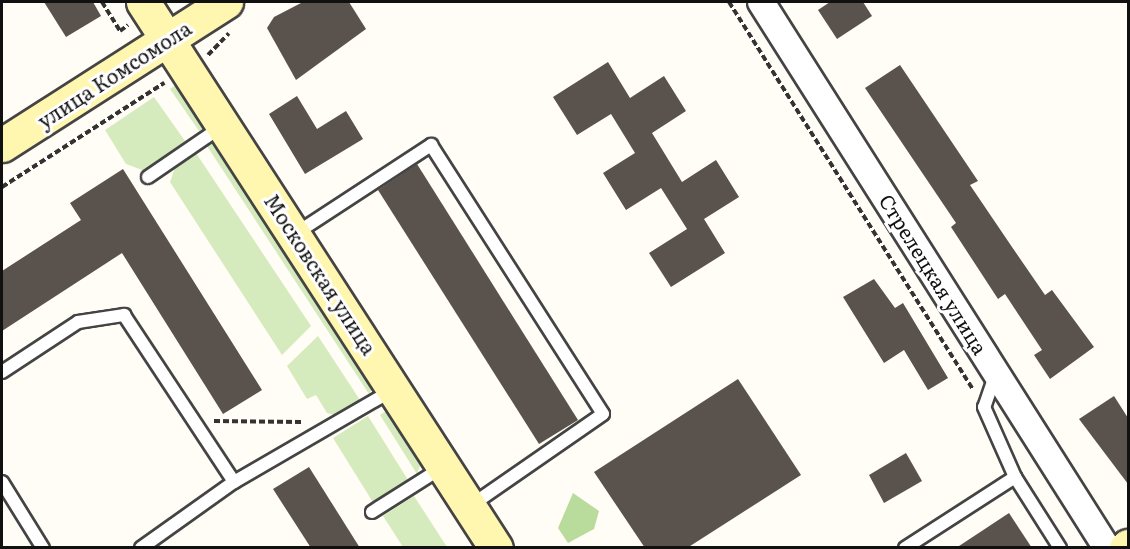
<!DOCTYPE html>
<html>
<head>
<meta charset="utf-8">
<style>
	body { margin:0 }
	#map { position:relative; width:1130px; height:549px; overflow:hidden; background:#fffdf5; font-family:Literata,serif }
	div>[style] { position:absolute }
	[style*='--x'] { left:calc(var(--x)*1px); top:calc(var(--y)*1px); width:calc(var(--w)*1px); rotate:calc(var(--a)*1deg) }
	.green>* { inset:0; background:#d5ebbd }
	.forest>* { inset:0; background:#b9dc9c }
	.building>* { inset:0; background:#5a524d }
	.path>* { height:4px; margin-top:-2px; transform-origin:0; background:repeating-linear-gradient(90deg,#333 0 6px,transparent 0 9px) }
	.roads { filter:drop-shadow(2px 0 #444) drop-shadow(-2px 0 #444) drop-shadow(0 2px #444) drop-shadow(0 -2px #444) }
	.lane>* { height:12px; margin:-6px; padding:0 6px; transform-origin:6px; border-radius:6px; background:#fff }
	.street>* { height:26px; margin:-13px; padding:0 13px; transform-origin:13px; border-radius:13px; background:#fff }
	.secondary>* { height:33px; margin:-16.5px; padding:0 16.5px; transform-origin:16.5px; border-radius:16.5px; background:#fff6b0 }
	span { translate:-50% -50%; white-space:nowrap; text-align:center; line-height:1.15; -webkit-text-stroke:6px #fff; paint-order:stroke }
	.street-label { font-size:20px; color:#111 }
	.frame { position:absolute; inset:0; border:3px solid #111; pointer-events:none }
</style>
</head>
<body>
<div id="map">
	<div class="green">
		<i style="clip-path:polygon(178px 83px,205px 119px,204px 128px,199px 131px,170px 89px)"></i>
		<i style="clip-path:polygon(154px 97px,185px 141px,145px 171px,126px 164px,105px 130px)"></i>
		<i style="clip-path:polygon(214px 141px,373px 386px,369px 394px,207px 146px)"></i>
		<i style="clip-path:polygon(196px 153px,311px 326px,282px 355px,170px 182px,175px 168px)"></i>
		<i style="clip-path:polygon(318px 336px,360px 400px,335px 415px,327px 413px,316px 395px,307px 399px,287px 366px)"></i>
		<i style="clip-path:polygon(386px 411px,420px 466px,417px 474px,380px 415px)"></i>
		<i style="clip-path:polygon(368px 416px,408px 480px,374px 504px,333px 438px)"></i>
		<i style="clip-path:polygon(414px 496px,447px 547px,403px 547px,383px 516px)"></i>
	</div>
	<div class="forest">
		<i style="clip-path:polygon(573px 493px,599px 511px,594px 529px,568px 543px,558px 528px)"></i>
	</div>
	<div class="building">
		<i style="clip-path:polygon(44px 2px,93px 2px,101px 16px,66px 37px)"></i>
		<i style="clip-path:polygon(303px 2px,349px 2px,366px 29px,296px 80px,267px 28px,274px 17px)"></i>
		<i style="clip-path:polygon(830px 2px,863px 2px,872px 16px,837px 39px,818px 10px)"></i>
		<i style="clip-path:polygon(608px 62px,630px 98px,664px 76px,686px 111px,652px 133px,682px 182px,716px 160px,739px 197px,704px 219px,725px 253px,671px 287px,649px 253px,687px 229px,661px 188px,626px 210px,603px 173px,635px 153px,611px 114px,577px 135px,553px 97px)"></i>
		<i style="clip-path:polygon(900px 65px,978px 181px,970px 185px,1012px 247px,1045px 295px,1052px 290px,1094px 347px,1050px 379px,1034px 355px,1042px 350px,1005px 294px,998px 299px,951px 227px,956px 223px,865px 88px)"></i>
		<i style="clip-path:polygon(297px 96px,317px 129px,346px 111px,363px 139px,305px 174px,269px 114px)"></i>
		<i style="clip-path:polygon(417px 164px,578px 420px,539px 444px,378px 190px)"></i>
		<i style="clip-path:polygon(123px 169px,262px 390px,223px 414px,122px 253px,2px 331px,2px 271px,81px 220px,70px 203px)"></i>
		<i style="clip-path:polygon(874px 279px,895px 308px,903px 303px,948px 378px,928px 390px,904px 350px,884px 363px,843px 297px)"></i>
		<i style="clip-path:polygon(738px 379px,801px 475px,687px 548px,645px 548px,594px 472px)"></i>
		<i style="clip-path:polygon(1114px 396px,1128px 418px,1128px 484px,1079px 419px)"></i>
		<i style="clip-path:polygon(906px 453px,922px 481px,884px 503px,869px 475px)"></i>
		<i style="clip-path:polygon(309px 467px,360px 548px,311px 548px,273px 489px)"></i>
		<i style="clip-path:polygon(1009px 513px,1032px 548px,956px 548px)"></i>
	</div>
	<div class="path">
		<i style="--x:102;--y:2;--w:34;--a:58"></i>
		<i style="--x:120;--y:31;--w:10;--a:-37"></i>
		<i style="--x:729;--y:2;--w:457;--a:57.8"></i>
		<i style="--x:208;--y:55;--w:30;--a:-46"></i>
		<i style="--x:2;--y:187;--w:193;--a:-32.7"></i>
		<i style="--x:214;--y:421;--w:88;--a:0.7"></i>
	</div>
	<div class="roads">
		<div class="lane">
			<i style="--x:148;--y:177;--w:88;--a:-34.4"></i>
			<i style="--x:295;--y:234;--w:163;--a:-33.2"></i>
			<i style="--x:431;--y:145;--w:319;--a:57.4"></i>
			<i style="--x:603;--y:414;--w:162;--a:145.3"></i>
			<i style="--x:2;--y:372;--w:91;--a:-33.3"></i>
			<i style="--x:78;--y:322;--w:47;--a:-8.7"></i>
			<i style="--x:124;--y:315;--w:200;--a:56.6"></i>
			<i style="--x:996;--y:373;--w:36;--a:109"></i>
			<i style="--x:984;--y:407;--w:77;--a:66.1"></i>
			<i style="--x:1015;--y:477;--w:84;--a:57.6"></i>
			<i style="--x:2;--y:482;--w:78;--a:58.2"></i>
			<i style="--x:372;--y:512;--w:84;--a:-32.4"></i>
			<i style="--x:141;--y:548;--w:114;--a:-35.4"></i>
			<i style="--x:234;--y:482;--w:181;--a:-30.1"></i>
			<i style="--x:905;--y:548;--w:131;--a:-32.8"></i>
		</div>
		<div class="street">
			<i style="--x:761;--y:2;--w:646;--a:57.64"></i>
		</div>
		<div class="secondary">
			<i style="--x:143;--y:2;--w:650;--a:57.12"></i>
			<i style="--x:2;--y:145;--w:266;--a:-32.6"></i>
			<i style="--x:1126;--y:548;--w:3;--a:-45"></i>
		</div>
	</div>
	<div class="street-label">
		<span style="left:114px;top:74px;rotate:-33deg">улица Комсомола</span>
		<span style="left:321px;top:274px;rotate:57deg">Московская улица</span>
		<span style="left:934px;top:274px;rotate:58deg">Стрелецкая улица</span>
	</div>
	<div class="frame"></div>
</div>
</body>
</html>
